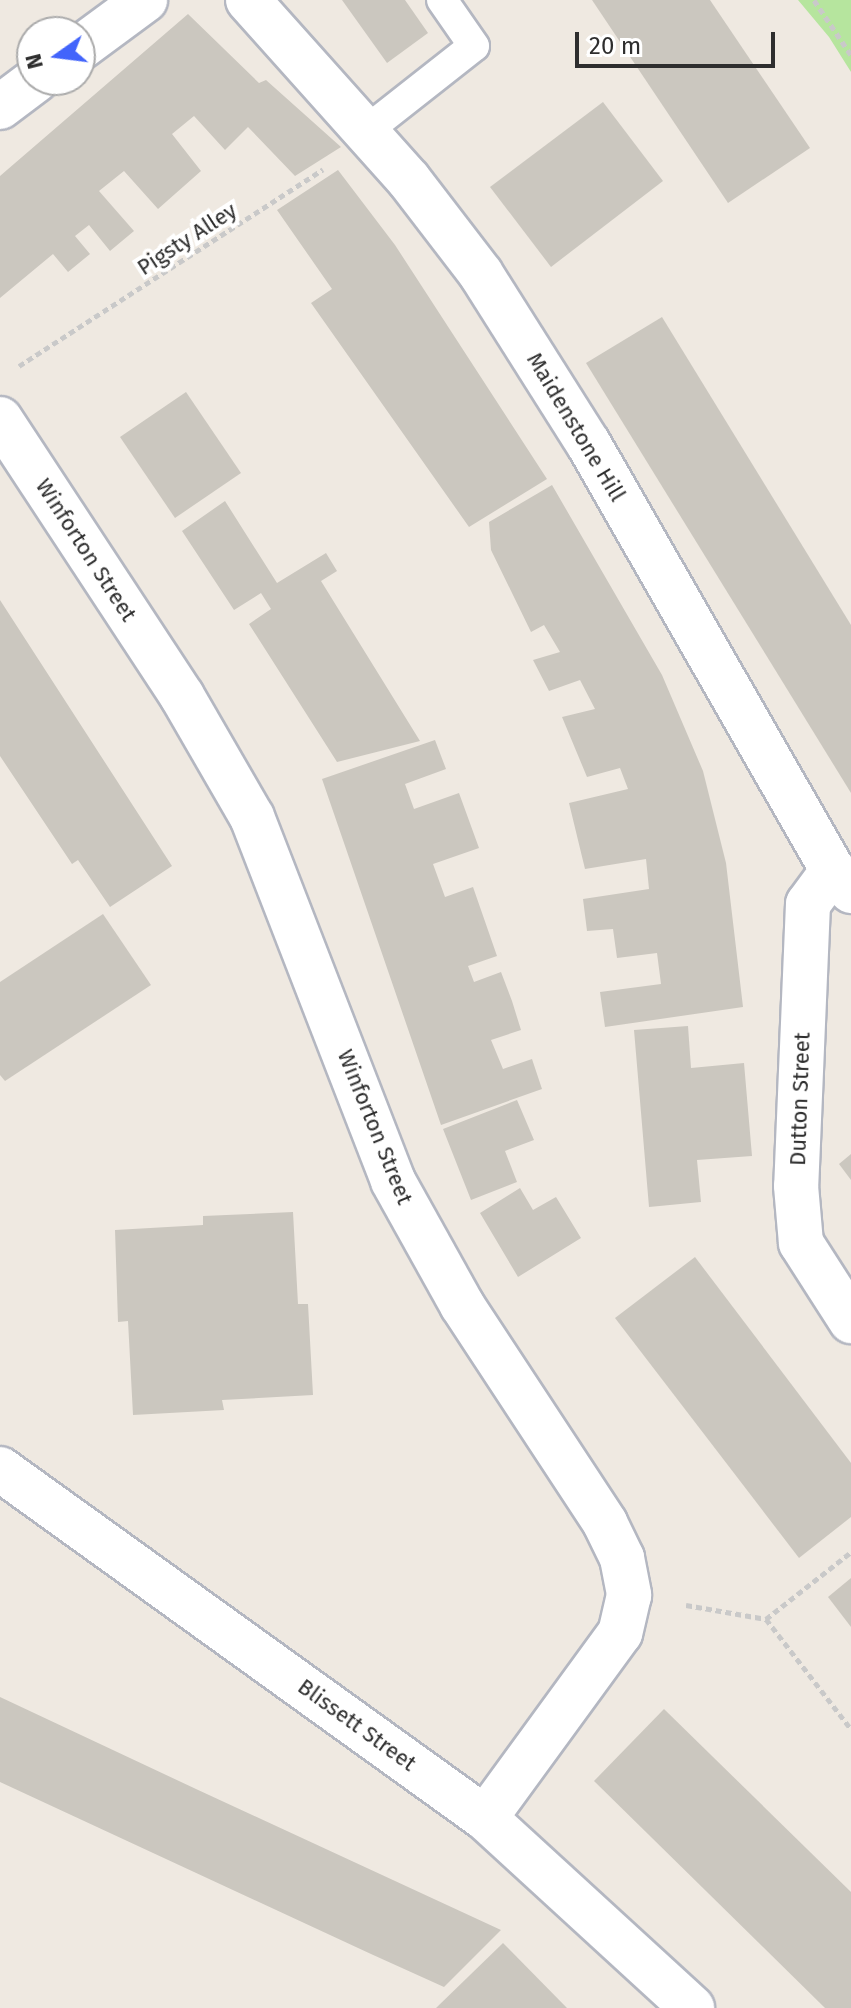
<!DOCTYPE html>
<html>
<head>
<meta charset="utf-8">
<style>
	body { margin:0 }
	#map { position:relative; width:851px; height:2008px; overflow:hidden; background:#efe9e1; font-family:"Fira Sans",sans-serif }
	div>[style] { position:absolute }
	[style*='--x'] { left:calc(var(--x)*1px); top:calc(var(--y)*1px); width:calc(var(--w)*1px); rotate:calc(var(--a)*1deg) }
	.green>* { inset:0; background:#b6e59e }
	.building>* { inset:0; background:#cbc7bf }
	.path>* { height:5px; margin-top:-2.5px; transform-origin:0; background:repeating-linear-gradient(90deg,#c9c9c9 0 6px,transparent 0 10px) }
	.roads { filter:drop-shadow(2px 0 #b4b7c1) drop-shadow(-2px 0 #b4b7c1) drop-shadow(0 2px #b4b7c1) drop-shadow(0 -2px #b4b7c1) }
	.lane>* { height:30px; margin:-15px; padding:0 15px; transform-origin:15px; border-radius:15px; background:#fff }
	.street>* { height:44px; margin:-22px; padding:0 22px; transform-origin:22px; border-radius:22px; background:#fff }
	span { translate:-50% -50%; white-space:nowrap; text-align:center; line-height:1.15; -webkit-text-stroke:8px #fff; paint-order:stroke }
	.street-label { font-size:22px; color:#2e2e2e }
	.north { position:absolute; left:16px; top:16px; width:80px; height:80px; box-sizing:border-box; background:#fff; border:2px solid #ababab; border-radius:50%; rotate:256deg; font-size:22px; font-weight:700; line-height:32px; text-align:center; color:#2e2e2e }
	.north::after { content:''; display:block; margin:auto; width:28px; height:36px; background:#4264fb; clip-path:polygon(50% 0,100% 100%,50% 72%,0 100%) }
	.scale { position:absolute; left:575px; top:32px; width:200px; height:36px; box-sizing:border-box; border:4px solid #2e2e2e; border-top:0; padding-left:10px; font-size:24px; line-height:28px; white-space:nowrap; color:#2e2e2e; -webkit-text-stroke:6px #fff; paint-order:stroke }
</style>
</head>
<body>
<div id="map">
	<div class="green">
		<i style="clip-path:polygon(798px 0,851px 0,851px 72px,829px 37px)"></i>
	</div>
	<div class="building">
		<i style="clip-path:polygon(342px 0,405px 0,428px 33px,387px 63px)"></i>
		<i style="clip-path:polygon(592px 0,710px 0,810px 148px,728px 203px)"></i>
		<i style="clip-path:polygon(188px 14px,259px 83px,266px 80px,341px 147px,295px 176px,248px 127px,225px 150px,194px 116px,172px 134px,201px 171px,158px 209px,124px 171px,99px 191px,134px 231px,110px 251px,89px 225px,75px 236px,90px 254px,68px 272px,53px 254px,0 298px,0 176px)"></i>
		<i style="clip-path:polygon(603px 102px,663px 181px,551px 267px,490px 187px)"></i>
		<i style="clip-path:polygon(338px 170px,395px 245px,547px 479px,469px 527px,311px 303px,332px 289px,277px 210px)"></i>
		<i style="clip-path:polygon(662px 317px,851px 625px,851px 793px,586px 363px)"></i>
		<i style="clip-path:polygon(186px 392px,241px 473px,175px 518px,120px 437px)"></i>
		<i style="clip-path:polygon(552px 485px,662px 675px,703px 771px,726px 863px,743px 1007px,605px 1027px,600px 992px,661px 984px,657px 953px,617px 958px,613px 929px,587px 931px,583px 899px,649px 889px,646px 859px,585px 869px,569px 803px,628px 789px,620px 768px,587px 777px,562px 717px,595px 709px,580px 680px,549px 691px,533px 660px,560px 652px,544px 625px,531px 632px,491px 550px,489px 522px)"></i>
		<i style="clip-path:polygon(225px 501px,277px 583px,326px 553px,337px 571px,321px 581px,420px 741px,337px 762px,249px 624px,271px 609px,261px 593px,234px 610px,182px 531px)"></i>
		<i style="clip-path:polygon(0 600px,172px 866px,110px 907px,78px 860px,72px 864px,0 756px)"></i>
		<i style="clip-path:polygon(435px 740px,446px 769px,405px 784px,414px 809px,459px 793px,479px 848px,433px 864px,445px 897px,473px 887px,497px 956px,468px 966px,474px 982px,501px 972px,512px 1001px,521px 1030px,491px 1040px,503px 1069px,532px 1059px,542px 1089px,441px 1125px,322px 779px)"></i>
		<i style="clip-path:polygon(103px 914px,151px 985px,5px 1081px,0 1075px,0 982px)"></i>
		<i style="clip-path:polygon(688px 1026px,691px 1068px,744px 1063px,752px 1156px,697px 1160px,701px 1202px,649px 1207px,634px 1030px)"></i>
		<i style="clip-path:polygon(517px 1100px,534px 1140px,505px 1151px,517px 1182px,471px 1200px,443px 1129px)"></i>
		<i style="clip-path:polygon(851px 1154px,851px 1180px,839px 1164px)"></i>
		<i style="clip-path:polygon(520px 1188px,533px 1210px,556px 1197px,581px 1238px,518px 1277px,480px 1213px)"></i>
		<i style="clip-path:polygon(293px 1212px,298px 1304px,308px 1304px,313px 1395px,222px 1400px,224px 1410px,133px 1415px,128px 1321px,118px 1322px,115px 1230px,203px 1225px,203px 1216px)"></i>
		<i style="clip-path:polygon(695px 1257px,851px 1463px,851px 1517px,799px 1558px,615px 1318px)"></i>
		<i style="clip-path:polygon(851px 1578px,851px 1627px,828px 1597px)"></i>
		<i style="clip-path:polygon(0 1697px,196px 1789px,501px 1930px,444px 1987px,371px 1954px,0 1782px)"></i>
		<i style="clip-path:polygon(664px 1709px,851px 1892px,851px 2008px,825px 2008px,594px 1781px)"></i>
		<i style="clip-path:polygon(503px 1943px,567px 2008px,436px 2008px)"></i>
	</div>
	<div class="path">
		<i style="--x:814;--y:0;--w:66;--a:56.1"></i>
		<i style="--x:19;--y:366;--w:362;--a:-32.9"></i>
		<i style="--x:686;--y:1605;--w:81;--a:9.9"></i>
		<i style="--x:766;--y:1619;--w:139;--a:52.3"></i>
		<i style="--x:766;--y:1619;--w:108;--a:-38.2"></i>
	</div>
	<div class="roads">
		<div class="lane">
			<i style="--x:366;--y:131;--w:137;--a:-38.2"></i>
			<i style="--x:474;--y:46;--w:56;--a:-124.8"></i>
		</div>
		<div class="street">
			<i style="--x:248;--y:0;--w:241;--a:48.2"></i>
			<i style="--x:409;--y:180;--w:118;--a:52.5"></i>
			<i style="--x:481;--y:274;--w:200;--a:57.7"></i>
			<i style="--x:588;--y:443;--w:492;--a:60.2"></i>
			<i style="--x:833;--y:870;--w:28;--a:49"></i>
			<i style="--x:80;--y:48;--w:81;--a:-36.4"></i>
			<i style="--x:0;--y:107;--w:45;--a:-36.9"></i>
			<i style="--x:0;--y:419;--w:331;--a:56.7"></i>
			<i style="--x:182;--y:696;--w:140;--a:60"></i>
			<i style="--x:252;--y:817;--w:390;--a:68.8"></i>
			<i style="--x:393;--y:1181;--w:142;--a:60.9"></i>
			<i style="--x:462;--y:1305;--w:261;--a:56.7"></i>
			<i style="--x:605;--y:1523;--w:39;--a:64"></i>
			<i style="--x:622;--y:1558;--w:38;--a:79"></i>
			<i style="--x:629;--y:1595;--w:39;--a:103"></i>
			<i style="--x:620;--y:1633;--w:229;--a:126.1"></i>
			<i style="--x:833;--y:870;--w:42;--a:126.3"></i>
			<i style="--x:808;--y:904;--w:282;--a:92.4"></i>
			<i style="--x:796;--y:1186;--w:57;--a:85"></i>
			<i style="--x:801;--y:1243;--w:93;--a:57.3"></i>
			<i style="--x:0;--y:1469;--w:598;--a:35.74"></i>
			<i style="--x:485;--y:1818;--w:281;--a:42.5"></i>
		</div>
	</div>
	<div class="street-label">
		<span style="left:187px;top:239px;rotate:-33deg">Pigsty Alley</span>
		<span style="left:576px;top:427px;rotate:59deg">Maidenstone Hill</span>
		<span style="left:86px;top:550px;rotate:57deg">Winforton Street</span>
		<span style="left:800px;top:1099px;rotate:-88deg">Dutton Street</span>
		<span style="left:375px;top:1127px;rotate:68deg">Winforton Street</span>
		<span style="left:357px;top:1725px;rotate:36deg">Blissett Street</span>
	</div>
	<div class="north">N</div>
	<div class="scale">20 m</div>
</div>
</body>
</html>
